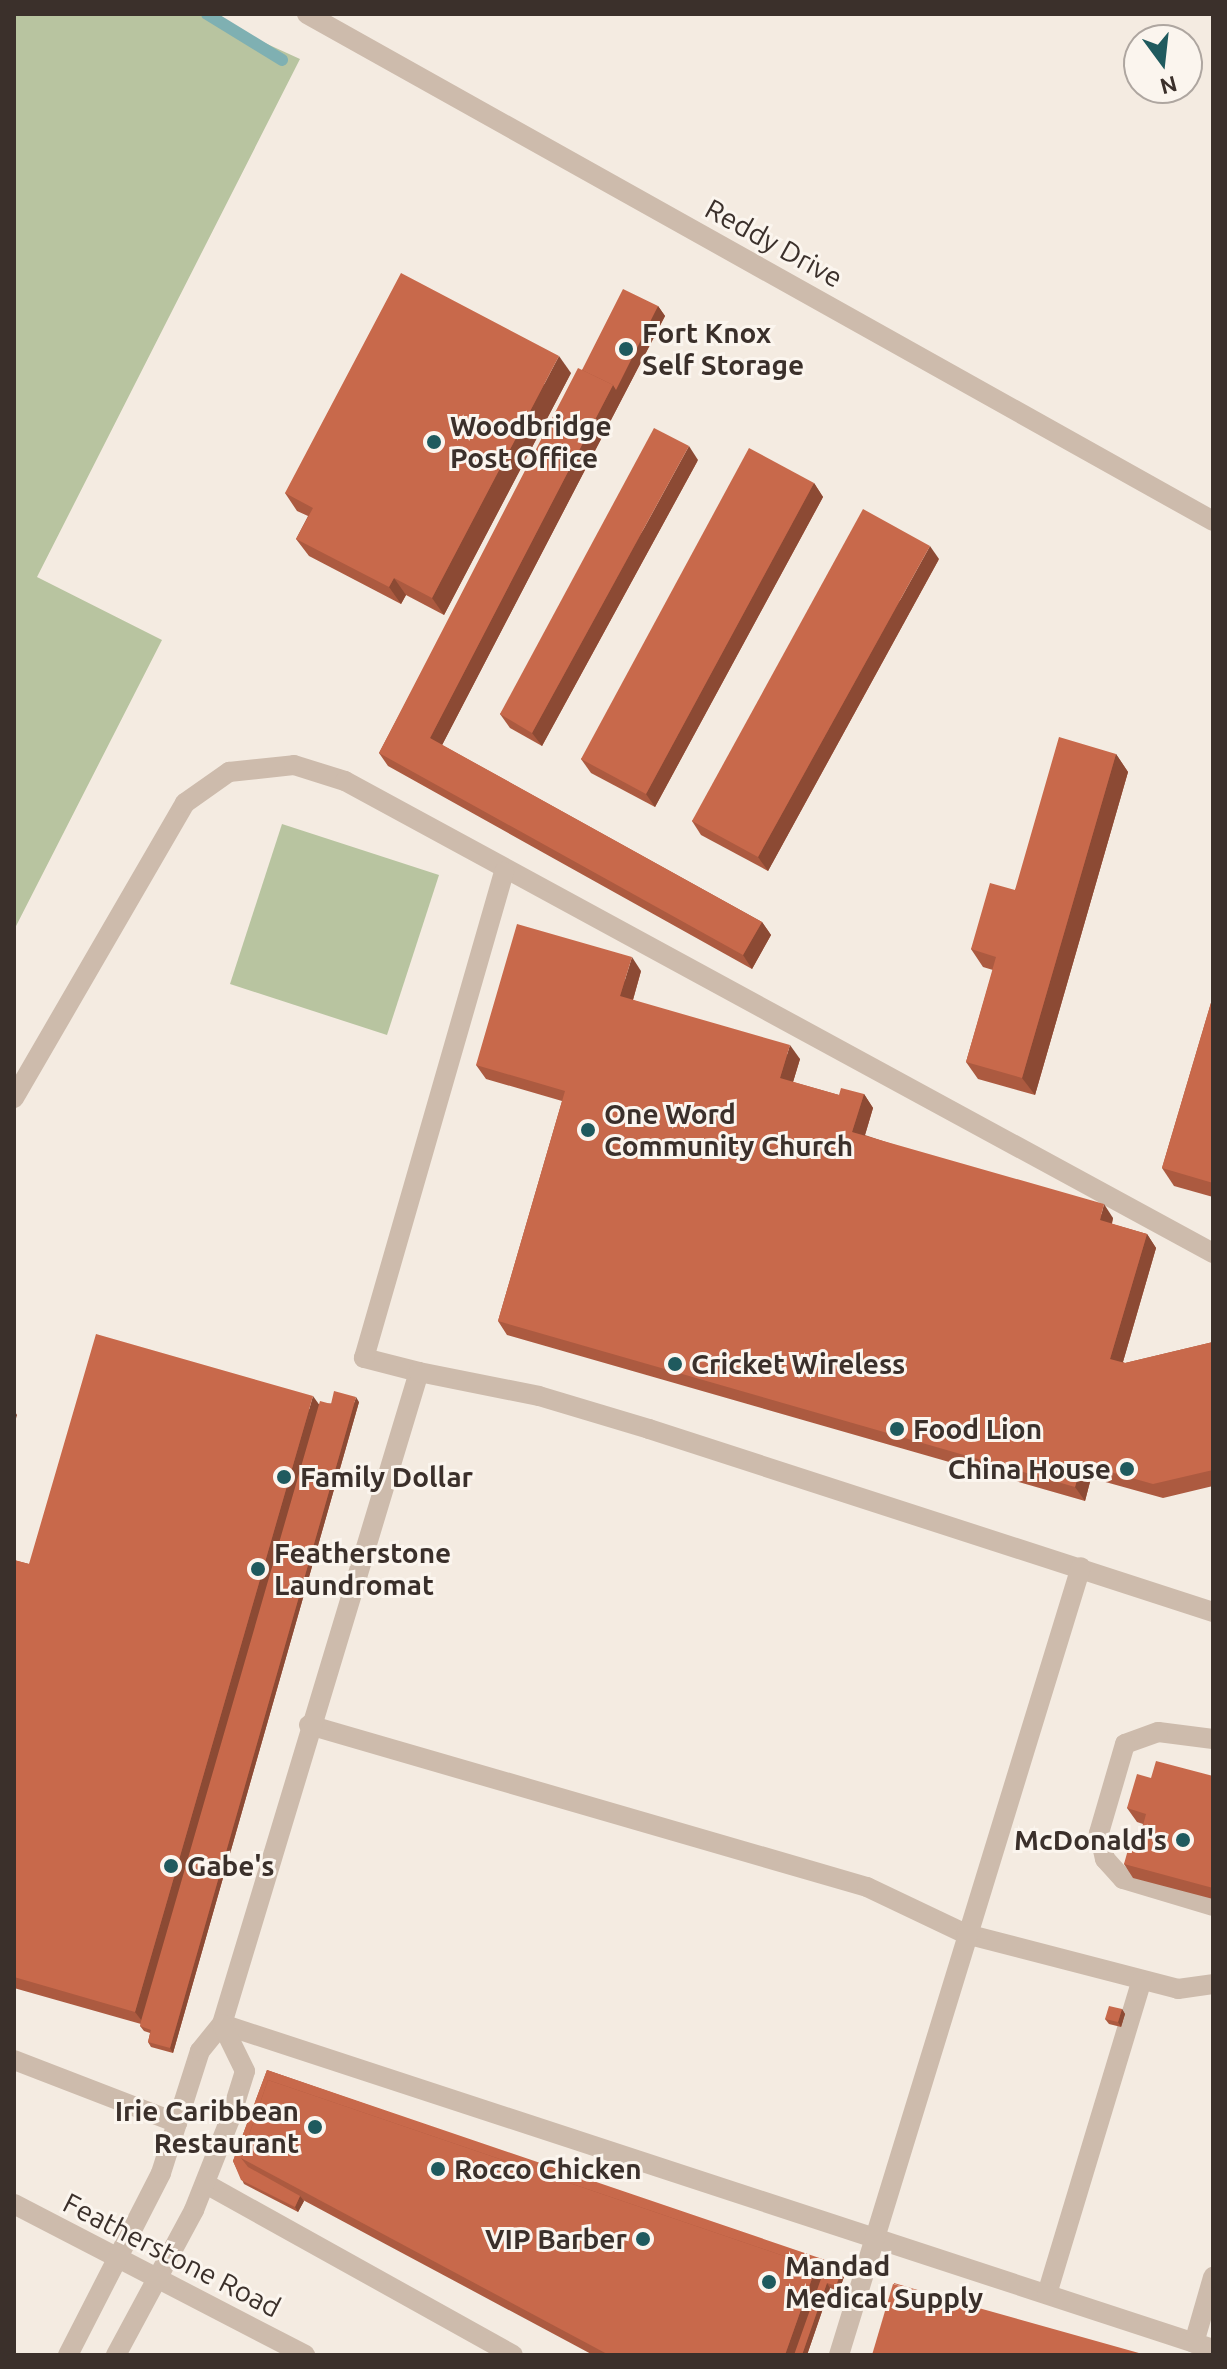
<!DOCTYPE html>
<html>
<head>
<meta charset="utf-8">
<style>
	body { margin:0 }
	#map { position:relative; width:1227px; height:2369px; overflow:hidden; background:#f4ebe1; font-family:Ubuntu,sans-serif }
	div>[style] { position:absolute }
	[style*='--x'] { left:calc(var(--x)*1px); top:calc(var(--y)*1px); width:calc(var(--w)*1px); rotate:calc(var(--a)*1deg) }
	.green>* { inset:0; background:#b8c4a0 }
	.stream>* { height:12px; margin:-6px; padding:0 6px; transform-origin:6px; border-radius:6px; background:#7fb0b2 }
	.minor>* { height:20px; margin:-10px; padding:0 10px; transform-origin:10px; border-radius:10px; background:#cdbbac }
	.wall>* { inset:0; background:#ac5a40 }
	.shaded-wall>* { inset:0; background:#8c4a34 }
	.building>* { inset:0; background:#c8694b }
	.dots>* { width:22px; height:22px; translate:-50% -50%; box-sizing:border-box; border:4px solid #fbf5ee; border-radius:50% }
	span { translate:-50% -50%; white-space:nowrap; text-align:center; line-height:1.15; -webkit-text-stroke:6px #fbf5ee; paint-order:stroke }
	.street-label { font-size:28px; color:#3b302b }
	.poi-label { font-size:28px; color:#3b302b; font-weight:700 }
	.left { translate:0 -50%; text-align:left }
	.right { translate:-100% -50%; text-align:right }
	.frame { position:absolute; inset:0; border:16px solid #3b302b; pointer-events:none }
	.north { position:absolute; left:1123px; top:24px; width:80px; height:80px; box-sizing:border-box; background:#fbf5ee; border:2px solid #aea6a0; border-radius:50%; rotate:165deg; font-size:22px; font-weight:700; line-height:32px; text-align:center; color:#3b302b }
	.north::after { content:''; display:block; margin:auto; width:28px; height:36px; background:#1f5a5e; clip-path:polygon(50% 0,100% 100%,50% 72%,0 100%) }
</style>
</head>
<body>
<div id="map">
	<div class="green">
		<i style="clip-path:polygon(14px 14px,201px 14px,300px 59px,37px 577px,162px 640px,14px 930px)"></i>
		<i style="clip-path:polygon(282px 824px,439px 875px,387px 1035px,230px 984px)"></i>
	</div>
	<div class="stream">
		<i style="--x:207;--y:14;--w:88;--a:31.5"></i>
	</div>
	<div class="minor">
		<i style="--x:307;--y:14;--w:1038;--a:29.23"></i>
		<i style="--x:14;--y:1098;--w:341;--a:-59.9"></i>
		<i style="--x:185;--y:803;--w:54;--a:-35.2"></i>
		<i style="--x:229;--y:772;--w:65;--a:-6.1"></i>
		<i style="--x:294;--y:765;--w:53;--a:17.4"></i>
		<i style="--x:345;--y:781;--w:988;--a:28.54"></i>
		<i style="--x:419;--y:1372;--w:57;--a:-165.7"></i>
		<i style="--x:364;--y:1358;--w:506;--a:-73.93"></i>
		<i style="--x:309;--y:1725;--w:581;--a:16.19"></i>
		<i style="--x:867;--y:1887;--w:110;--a:25.4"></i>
		<i style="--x:966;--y:1934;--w:219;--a:14.5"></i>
		<i style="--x:1178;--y:1989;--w:35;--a:-8"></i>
		<i style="--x:1213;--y:1739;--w:55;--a:-172.7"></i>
		<i style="--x:1158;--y:1732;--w:35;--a:160"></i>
		<i style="--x:1125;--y:1744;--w:93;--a:106.3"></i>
		<i style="--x:1099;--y:1833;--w:27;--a:77"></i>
		<i style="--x:1105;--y:1859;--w:27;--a:48"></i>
		<i style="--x:1123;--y:1879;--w:94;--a:16.7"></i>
		<i style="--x:222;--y:2024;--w:1043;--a:18.16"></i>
		<i style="--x:14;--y:2060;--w:175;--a:21.1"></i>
		<i style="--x:206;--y:2184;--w:351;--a:29.1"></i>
		<i style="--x:14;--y:2204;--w:328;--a:27.4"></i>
		<i style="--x:1047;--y:2294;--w:328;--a:-73.2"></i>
		<i style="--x:1194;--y:2343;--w:69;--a:-73.9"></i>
		<i style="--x:68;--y:2355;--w:204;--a:-62.9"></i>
		<i style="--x:161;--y:2173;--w:128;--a:-72.3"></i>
		<i style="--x:200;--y:2051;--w:35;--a:-51"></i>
		<i style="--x:222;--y:2024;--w:681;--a:-73.19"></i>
		<i style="--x:419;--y:1372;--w:122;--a:11.3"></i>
		<i style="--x:539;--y:1396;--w:115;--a:16.7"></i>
		<i style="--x:649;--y:1429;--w:593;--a:17.98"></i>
		<i style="--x:116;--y:2355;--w:165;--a:-61.7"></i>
		<i style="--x:194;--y:2210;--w:98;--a:-68.4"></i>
		<i style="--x:230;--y:2119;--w:50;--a:-72.6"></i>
		<i style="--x:245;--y:2071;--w:52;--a:-116.1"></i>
		<i style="--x:839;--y:2355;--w:824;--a:-72.93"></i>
	</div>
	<div class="wall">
		<i style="clip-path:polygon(658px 306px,665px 316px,442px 745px,762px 922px,771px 935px,752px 969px,388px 766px,379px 753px,582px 370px)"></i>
		<i style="clip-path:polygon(571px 373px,444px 615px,406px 595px,401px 604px,309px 556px,296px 539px,308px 516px,297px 511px,285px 493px)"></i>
		<i style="clip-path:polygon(698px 460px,542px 746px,510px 728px,500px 714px)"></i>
		<i style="clip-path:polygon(814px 483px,823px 497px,655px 807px,591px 773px,581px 759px)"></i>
		<i style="clip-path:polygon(939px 559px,768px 871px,701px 835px,692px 821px)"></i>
		<i style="clip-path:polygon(1116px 754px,1128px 772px,1035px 1095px,978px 1079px,966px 1062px,993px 970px,983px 967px,971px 949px)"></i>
		<i style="clip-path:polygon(641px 971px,633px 1000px,800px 1059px,793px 1082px,839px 1095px,864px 1094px,873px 1108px,865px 1135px,1113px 1218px,1112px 1224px,1147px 1234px,1156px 1248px,1123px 1362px,1125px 1363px,1213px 1342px,1213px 1486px,1163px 1498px,1091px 1478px,1085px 1501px,507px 1335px,498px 1321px,562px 1101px,486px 1079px,476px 1065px)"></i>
		<i style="clip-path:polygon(1213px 996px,1213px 1197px,1174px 1186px,1162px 1168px)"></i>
		<i style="clip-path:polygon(359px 1402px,173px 2053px,151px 2047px,148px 2042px,150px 2033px,144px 2031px,140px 2026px,141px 2024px,14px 1988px,14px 1560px,29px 1564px,319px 1404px)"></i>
		<i style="clip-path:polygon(1213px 1776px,1213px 1899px,1133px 1878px,1124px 1864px,1139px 1841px,1143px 1824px,1137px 1822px,1127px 1808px,1151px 1778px)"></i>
		<i style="clip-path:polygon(1122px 2009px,1125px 2014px,1121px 2027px,1109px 2024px,1105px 2019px)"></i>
		<i style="clip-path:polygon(267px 2070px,846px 2271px,839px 2291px,830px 2288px,807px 2355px,593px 2355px,303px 2200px,304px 2201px,298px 2212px,244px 2184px,233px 2161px)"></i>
	</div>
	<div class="shaded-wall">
		<i style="clip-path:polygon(658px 306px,665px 316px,439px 751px,430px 738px,613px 385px)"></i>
		<i style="clip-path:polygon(559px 356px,571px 373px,444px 615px,432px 598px)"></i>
		<i style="clip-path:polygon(689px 446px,698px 460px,542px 746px,532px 733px)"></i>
		<i style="clip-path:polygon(814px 483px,823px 497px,655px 807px,646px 794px)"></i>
		<i style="clip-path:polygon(930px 546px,939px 559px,768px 871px,758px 857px)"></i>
		<i style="clip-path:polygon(394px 578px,406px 595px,401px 604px,389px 587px)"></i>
		<i style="clip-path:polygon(1116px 754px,1128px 772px,1035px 1095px,1022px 1078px)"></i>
		<i style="clip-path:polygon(762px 922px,771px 935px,752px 969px,743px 955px)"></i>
		<i style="clip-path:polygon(632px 957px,641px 971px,630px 1010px,620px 996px)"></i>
		<i style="clip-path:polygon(790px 1045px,800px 1059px,790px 1092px,780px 1078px)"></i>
		<i style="clip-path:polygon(864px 1094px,873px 1108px,862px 1145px,852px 1132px)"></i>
		<i style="clip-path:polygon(1104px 1204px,1113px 1218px,1109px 1234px,1100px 1220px)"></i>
		<i style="clip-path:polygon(1147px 1234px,1156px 1248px,1120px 1372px,1110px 1359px)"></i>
		<i style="clip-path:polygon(313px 1396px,323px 1410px,145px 2025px,135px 2012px)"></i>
		<i style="clip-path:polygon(356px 1397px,359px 1402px,173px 2053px,170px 2048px)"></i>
		<i style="clip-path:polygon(14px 1410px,17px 1415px,14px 1425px)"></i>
		<i style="clip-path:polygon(1082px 1464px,1091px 1478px,1085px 1501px,1075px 1487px)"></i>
		<i style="clip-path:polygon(1122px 2009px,1125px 2014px,1121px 2027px,1118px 2022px)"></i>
		<i style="clip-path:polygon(300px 2196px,304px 2201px,298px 2212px,295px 2207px)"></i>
		<i style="clip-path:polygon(843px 2266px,846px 2271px,839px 2291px,836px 2286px)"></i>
		<i style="clip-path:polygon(816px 2267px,825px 2281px,799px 2355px,785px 2355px)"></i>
		<i style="clip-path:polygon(827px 2283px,830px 2288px,807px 2355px,802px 2355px)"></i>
	</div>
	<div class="building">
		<i style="clip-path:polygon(401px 273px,559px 356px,432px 598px,394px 578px,389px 587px,296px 539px,313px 508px,285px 493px)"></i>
		<i style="clip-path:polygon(623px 289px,658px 306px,616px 390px,613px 385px,582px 370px)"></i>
		<i style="clip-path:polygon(578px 368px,613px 385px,430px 738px,762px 922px,743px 955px,379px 753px)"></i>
		<i style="clip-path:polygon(654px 428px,689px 446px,532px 733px,500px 714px)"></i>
		<i style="clip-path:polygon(749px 448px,814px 483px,646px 794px,581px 759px)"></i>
		<i style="clip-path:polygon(863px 509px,930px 546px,758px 857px,692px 821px)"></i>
		<i style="clip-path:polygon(1059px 737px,1116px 754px,1022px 1078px,966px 1062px,996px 957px,971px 949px,990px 883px,1015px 890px)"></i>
		<i style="clip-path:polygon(517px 924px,632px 957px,620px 996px,790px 1045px,780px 1078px,839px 1095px,841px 1088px,864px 1094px,852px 1132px,1104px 1204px,1100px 1220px,1147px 1234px,1110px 1359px,1125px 1363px,1213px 1342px,1213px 1470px,1153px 1484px,1082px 1464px,1075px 1487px,498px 1321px,565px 1091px,476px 1065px)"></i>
		<i style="clip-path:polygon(1213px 996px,1213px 1183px,1162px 1168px)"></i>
		<i style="clip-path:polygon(96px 1334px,313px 1396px,135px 2012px,14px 1977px,14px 1560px,29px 1564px)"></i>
		<i style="clip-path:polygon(334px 1391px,356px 1397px,170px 2048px,148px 2042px,151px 2030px,140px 2026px,141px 2021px,320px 1401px,331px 1404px)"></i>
		<i style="clip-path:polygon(1156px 1761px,1213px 1776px,1213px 1888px,1124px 1864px,1131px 1839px,1139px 1841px,1146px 1814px,1127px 1808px,1137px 1774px,1151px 1778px)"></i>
		<i style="clip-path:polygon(1109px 2006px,1122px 2009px,1118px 2022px,1105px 2019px)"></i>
		<i style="clip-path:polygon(267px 2070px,843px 2266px,836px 2286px,827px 2283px,802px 2355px,794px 2355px,822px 2276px,816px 2267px,268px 2080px,241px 2158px,248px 2167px,300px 2196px,295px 2207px,241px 2180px,233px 2161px)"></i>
		<i style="clip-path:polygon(268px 2080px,816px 2267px,785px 2355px,609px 2355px,241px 2158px)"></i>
		<i style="clip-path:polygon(894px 2283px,948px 2299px,894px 2284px)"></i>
		<i style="clip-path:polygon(893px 2284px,1146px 2355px,872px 2355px)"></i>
	</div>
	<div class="dots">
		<i style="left:626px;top:349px;background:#1f5a5e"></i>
		<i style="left:434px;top:442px;background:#1f5a5e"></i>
		<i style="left:588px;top:1130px;background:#1f5a5e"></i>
		<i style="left:675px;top:1364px;background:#1f5a5e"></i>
		<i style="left:897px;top:1429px;background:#1f5a5e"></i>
		<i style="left:1127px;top:1469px;background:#1f5a5e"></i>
		<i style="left:284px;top:1477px;background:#1f5a5e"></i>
		<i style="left:258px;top:1569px;background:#1f5a5e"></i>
		<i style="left:1183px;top:1840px;background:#1f5a5e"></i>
		<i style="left:171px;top:1866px;background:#1f5a5e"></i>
		<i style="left:315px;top:2127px;background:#1f5a5e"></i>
		<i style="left:438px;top:2169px;background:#1f5a5e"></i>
		<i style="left:643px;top:2239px;background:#1f5a5e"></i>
		<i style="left:769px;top:2282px;background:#1f5a5e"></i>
	</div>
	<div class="street-label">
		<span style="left:774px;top:243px;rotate:29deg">Reddy Drive</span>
		<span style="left:172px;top:2255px;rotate:27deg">Featherstone Road</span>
	</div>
	<div class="poi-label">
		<span class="left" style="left:642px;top:349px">Fort Knox<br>Self Storage</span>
		<span class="left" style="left:450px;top:442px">Woodbridge<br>Post Office</span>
		<span class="left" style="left:604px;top:1130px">One Word<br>Community Church</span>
		<span class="left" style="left:691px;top:1364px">Cricket Wireless</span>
		<span class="left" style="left:913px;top:1429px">Food Lion</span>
		<span class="right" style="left:1111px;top:1469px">China House</span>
		<span class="left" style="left:300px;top:1477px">Family Dollar</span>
		<span class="left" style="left:274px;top:1569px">Featherstone<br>Laundromat</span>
		<span class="right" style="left:1167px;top:1840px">McDonald's</span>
		<span class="left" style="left:187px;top:1866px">Gabe's</span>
		<span class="right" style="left:299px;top:2127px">Irie Caribbean<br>Restaurant</span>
		<span class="left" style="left:454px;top:2169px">Rocco Chicken</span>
		<span class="right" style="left:627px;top:2239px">VIP Barber</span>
		<span class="left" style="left:785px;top:2282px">Mandad<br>Medical Supply</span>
	</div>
	<div class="frame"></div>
	<div class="north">N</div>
</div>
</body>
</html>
